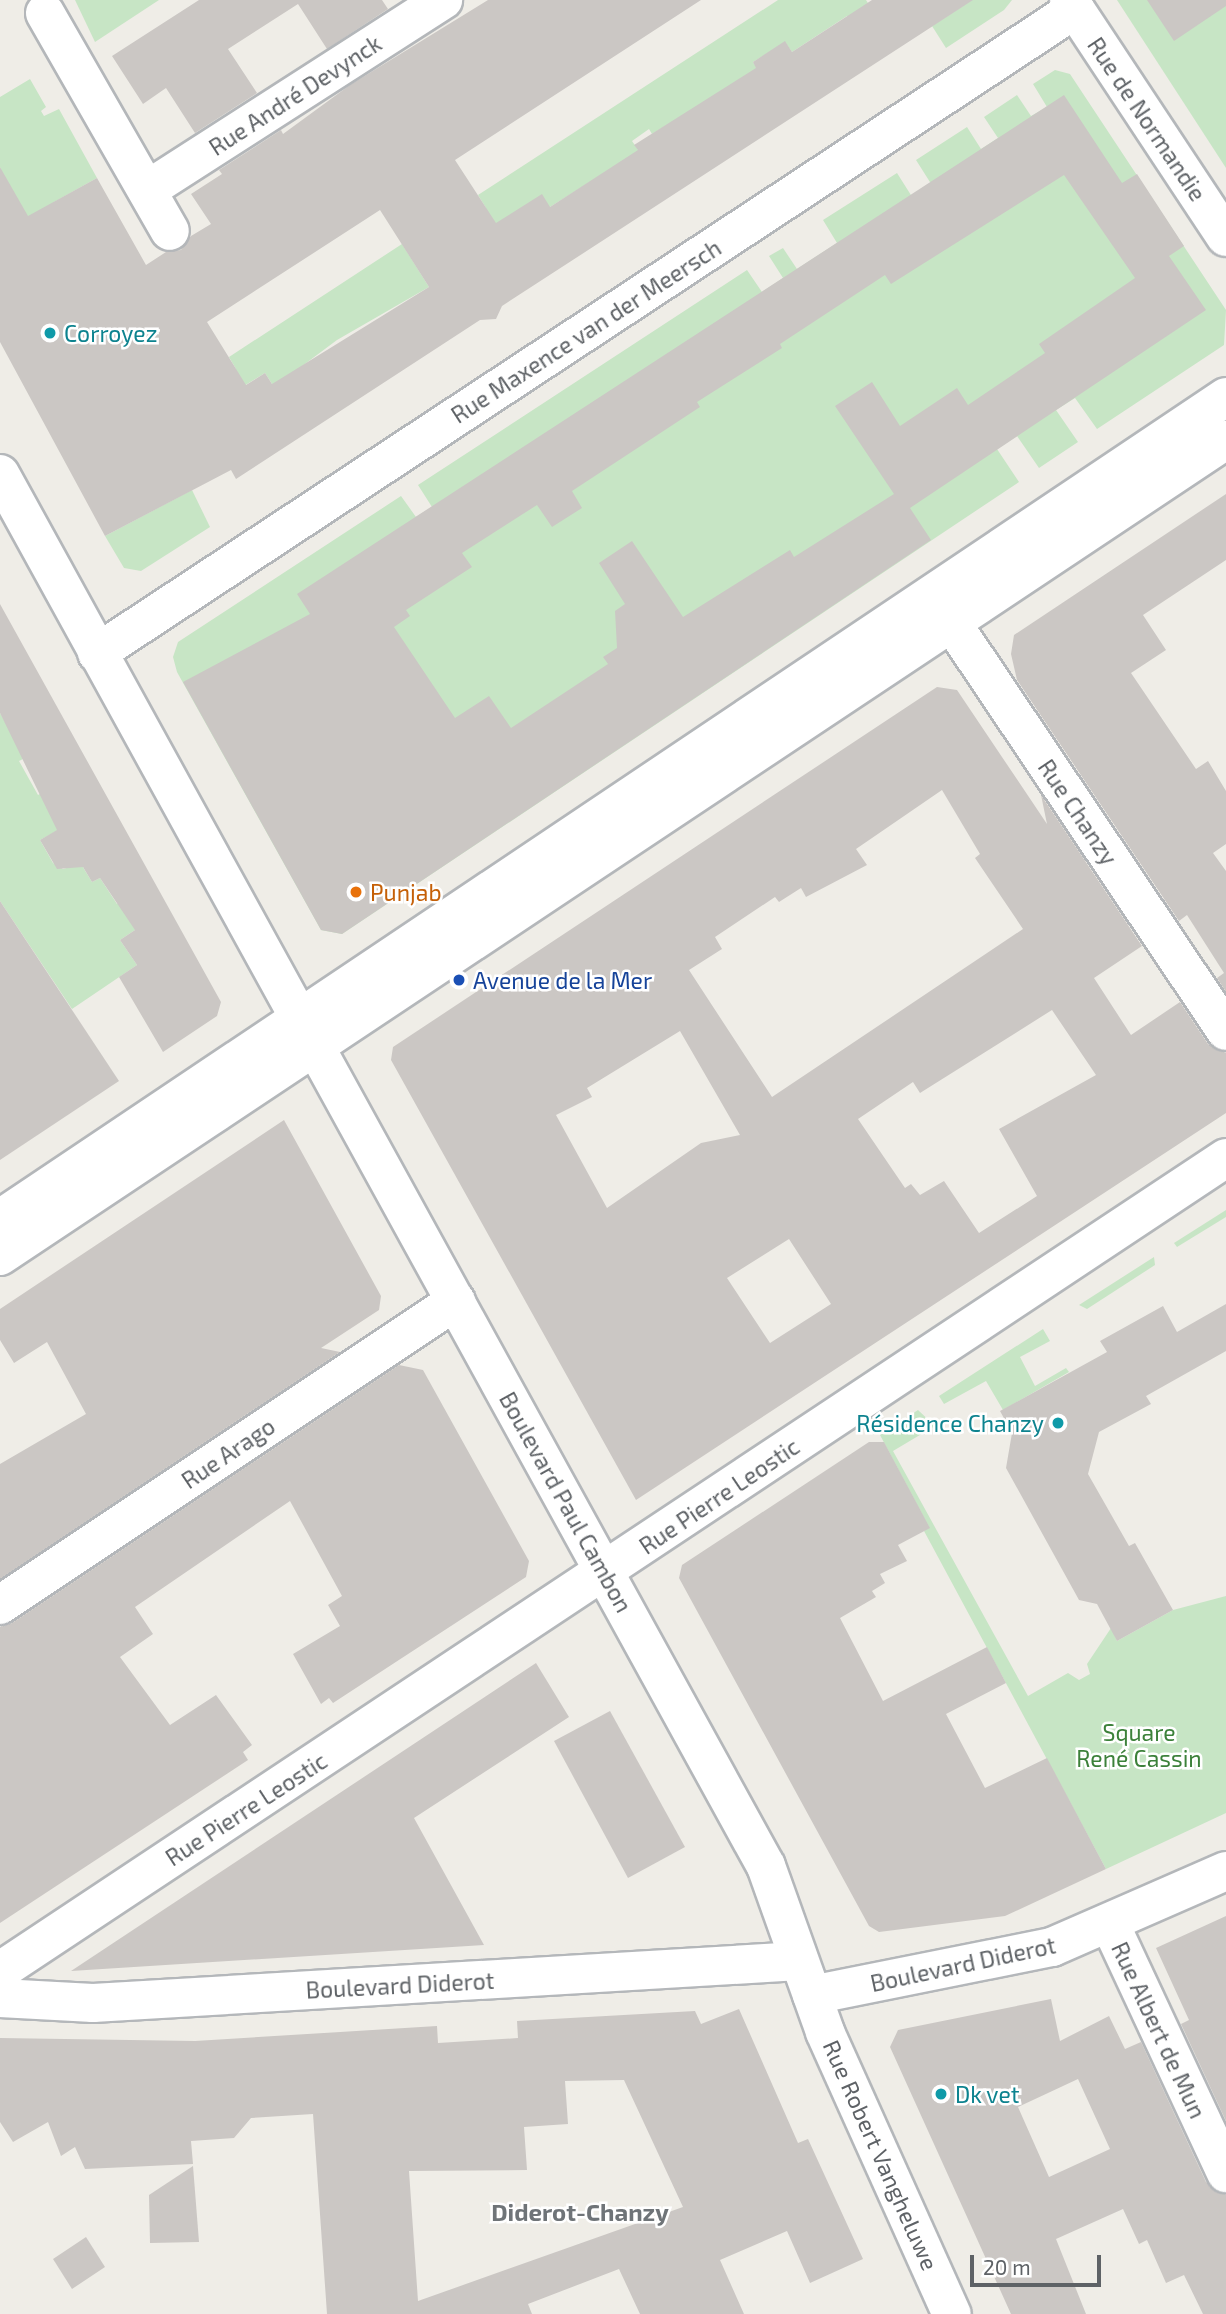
<!DOCTYPE html>
<html>
<head>
<meta charset="utf-8">
<style>
	body { margin:0 }
	#map { position:relative; width:1226px; height:2314px; overflow:hidden; background:#efede7; font-family:"Exo 2",sans-serif }
	div>[style] { position:absolute }
	[style*='--x'] { left:calc(var(--x)*1px); top:calc(var(--y)*1px); width:calc(var(--w)*1px); rotate:calc(var(--a)*1deg) }
	.green>* { inset:0; background:#c7e5c5 }
	.building>* { inset:0; background:#cbc7c4 }
	.roads { filter:drop-shadow(2px 0 #b4b7ba) drop-shadow(-2px 0 #b4b7ba) drop-shadow(0 2px #b4b7ba) drop-shadow(0 -2px #b4b7ba) }
	.street>* { height:38px; margin:-19px; padding:0 19px; transform-origin:19px; border-radius:19px; background:#fff }
	.secondary>* { height:38px; margin:-19px; padding:0 19px; transform-origin:19px; border-radius:19px; background:#fff }
	.dots>* { width:19px; height:19px; translate:-50% -50%; box-sizing:border-box; border:4px solid #fff; border-radius:50% }
	span { translate:-50% -50%; white-space:nowrap; text-align:center; line-height:1.15; -webkit-text-stroke:5px #fff; paint-order:stroke }
	.street-label { font-size:23px; color:#5e6266 }
	.culture-label { font-size:23px; color:#0d838f }
	.left { translate:0 -50%; text-align:left }
	.right { translate:-100% -50%; text-align:right }
	.food-label { font-size:23px; color:#c56008 }
	.transit-label { font-size:23px; color:#164399 }
	.park-label { font-size:23px; color:#3c813a }
	.neighbourhood-label { font-size:24px; color:#6f7478; font-weight:700 }
	.scale { position:absolute; left:970px; top:2255px; width:131px; height:32px; box-sizing:border-box; border:4px solid #5e6266; border-top:0; padding-left:9px; font-size:21px; line-height:24px; white-space:nowrap; color:#5e6266; -webkit-text-stroke:5px #fff; paint-order:stroke }
</style>
</head>
<body>
<div id="map">
	<div class="green">
		<i style="clip-path:polygon(75px 0,159px 0,95px 42px)"></i>
		<i style="clip-path:polygon(778px 0,866px 0,897px 49px,847px 16px,792px 52px,785px 42px,753px 62px,758px 70px,652px 134px,649px 129px,632px 141px,639px 151px,550px 207px,476px 238px,486px 208px,478px 195px)"></i>
		<i style="clip-path:polygon(972px 0,1012px 0,1004px 10px,946px 48px,932px 26px)"></i>
		<i style="clip-path:polygon(1117px 0,1226px 0,1226px 168px)"></i>
		<i style="clip-path:polygon(1055px 70px,1070px 74px,1226px 310px,1224px 345px,1097px 429px,1075px 398px,1056px 410px,1078px 442px,1039px 468px,1017px 436px,997px 449px,1019px 482px,342px 934px,321px 930px,177px 672px,173px 657px,178px 642px,401px 496px,416px 517px,432px 507px,418px 485px,747px 270px,762px 292px,783px 278px,769px 256px,783px 248px,797px 269px,837px 243px,823px 220px,897px 173px,916px 203px,935px 190px,916px 160px,967px 127px,981px 149px,998px 138px,984px 117px,1017px 95px,1031px 116px,1047px 107px,1033px 84px)"></i>
		<i style="clip-path:polygon(30px 79px,46px 107px,41px 111px,44px 116px,59px 109px,97px 178px,54px 202px,50px 296px,0 167px,0 97px)"></i>
		<i style="clip-path:polygon(402px 244px,429px 287px,337px 340px,274px 387px,265px 373px,231px 394px,236px 369px,229px 357px)"></i>
		<i style="clip-path:polygon(192px 490px,210px 527px,141px 571px,124px 568px,105px 536px)"></i>
		<i style="clip-path:polygon(0 713px,25px 758px,19px 761px,38px 795px,45px 791px,64px 827px,40px 840px,53px 863px,63px 869px,81px 864px,92px 882px,100px 878px,117px 904px,133px 894px,150px 920px,120px 940px,137px 965px,72px 1009px,0 901px)"></i>
		<i style="clip-path:polygon(1226px 1210px,1226px 1217px,1177px 1247px,1174px 1243px)"></i>
		<i style="clip-path:polygon(1154px 1257px,1155px 1265px,1087px 1309px,1079px 1305px)"></i>
		<i style="clip-path:polygon(1043px 1329px,1050px 1341px,1020px 1357px,1035px 1386px,1066px 1368px,1069px 1372px,1003px 1410px,986px 1381px,944px 1404px,939px 1396px)"></i>
		<i style="clip-path:polygon(918px 1410px,935px 1426px,893px 1451px,1028px 1696px,1068px 1673px,1079px 1680px,1090px 1674px,1087px 1664px,1111px 1628px,1117px 1641px,1173px 1610px,1226px 1596px,1226px 1813px,1106px 1869px,924px 1531px,929px 1527px,880px 1435px)"></i>
	</div>
	<div class="building">
		<i style="clip-path:polygon(199px 0,382px 0,388px 9px,327px 49px,298px 4px,228px 49px,257px 93px,195px 133px,166px 88px,143px 104px,112px 56px)"></i>
		<i style="clip-path:polygon(evenodd,488px 0,701px 0,455px 160px,496px 223px,542px 194px,550px 207px,638px 150px,634px 145px,756px 68px,753px 62px,785px 41px,792px 52px,872px 0,973px 0,502px 306px,496px 319px,480px 320px,236px 479px,231px 470px,105px 536px,0 342px,0 167px,28px 216px,97px 178px,146px 265px,166px 252px,181px 250px,191px 236px,211px 224px,191px 194px,222px 174px,219px 170px,281px 130px,283px 134px,350px 85px,488px 0,380px 210px,429px 287px,272px 384px,265px 373px,246px 385px,207px 322px,380px 210px)"></i>
		<i style="clip-path:polygon(1147px 0,1226px 0,1226px 6px,1174px 41px)"></i>
		<i style="clip-path:polygon(evenodd,1064px 95px,1122px 183px,1137px 174px,1184px 246px,1169px 256px,1206px 310px,910px 508px,931px 540px,342px 934px,321px 930px,183px 682px,310px 614px,297px 594px,1064px 95px,1064px 175px,1135px 278px,1039px 344px,1045px 353px,968px 405px,957px 388px,900px 426px,872px 382px,835px 406px,894px 494px,794px 557px,790px 550px,683px 617px,632px 541px,599px 563px,625px 604px,615px 611px,617px 648px,603px 657px,608px 664px,511px 728px,489px 696px,455px 718px,394px 627px,410px 616px,406px 610px,472px 567px,462px 553px,537px 505px,552px 527px,582px 508px,572px 491px,700px 407px,697px 402px,782px 348px,780px 344px,885px 275px,891px 284px,1064px 175px)"></i>
		<i style="clip-path:polygon(1226px 494px,1226px 560px,1143px 615px,1166px 650px,1131px 673px,1196px 769px,1208px 761px,1226px 791px,1226px 844px,1213px 853px,1226px 871px,1226px 992px,1217px 978px,1224px 973px,1187px 915px,1179px 921px,1017px 680px,1011px 654px,1014px 635px)"></i>
		<i style="clip-path:polygon(0 604px,221px 1002px,217px 1016px,163px 1052px,119px 977px,137px 965px,120px 940px,135px 930px,100px 878px,92px 882px,83px 867px,57px 869px,40px 840px,57px 830px,0 713px)"></i>
		<i style="clip-path:polygon(evenodd,937px 687px,957px 690px,1047px 824px,1041px 795px,1142px 946px,1094px 978px,1131px 1035px,1180px 1002px,1208px 1044px,1226px 1053px,1226px 1113px,636px 1500px,391px 1060px,393px 1047px,937px 687px,942px 790px,980px 854px,975px 858px,1023px 929px,772px 1097px,689px 970px,722px 949px,715px 937px,775px 897px,779px 902px,801px 888px,806px 897px,867px 865px,856px 849px,942px 790px,937px 687px,1052px 1010px,1096px 1075px,999px 1129px,1037px 1196px,979px 1233px,944px 1181px,920px 1195px,911px 1184px,905px 1188px,858px 1119px,913px 1082px,920px 1093px,1052px 1010px,937px 687px,680px 1031px,740px 1135px,701px 1143px,607px 1208px,556px 1115px,592px 1097px,587px 1088px,680px 1031px,937px 687px,789px 1239px,831px 1304px,770px 1343px,727px 1278px,789px 1239px)"></i>
		<i style="clip-path:polygon(0 901px,119px 1081px,0 1160px)"></i>
		<i style="clip-path:polygon(284px 1120px,381px 1296px,379px 1310px,321px 1348px,340px 1352px,0 1579px,0 1464px,86px 1414px,47px 1342px,14px 1363px,0 1340px,0 1309px)"></i>
		<i style="clip-path:polygon(1226px 1304px,1226px 1351px,1146px 1396px,1151px 1404px,1099px 1432px,1088px 1474px,1129px 1546px,1135px 1543px,1173px 1610px,1117px 1641px,1097px 1604px,1079px 1600px,1006px 1468px,1012px 1433px,1000px 1411px,1107px 1352px,1100px 1341px,1163px 1306px,1177px 1332px)"></i>
		<i style="clip-path:polygon(399px 1365px,423px 1370px,529px 1561px,526px 1577px,333px 1703px,329px 1698px,321px 1704px,293px 1654px,340px 1626px,328px 1605px,342px 1596px,290px 1501px,135px 1607px,153px 1634px,120px 1657px,170px 1725px,216px 1695px,252px 1745px,243px 1752px,248px 1760px,0 1923px,0 1627px,12px 1623px)"></i>
		<i style="clip-path:polygon(869px 1442px,884px 1442px,930px 1528px,898px 1545px,907px 1561px,880px 1574px,885px 1583px,872px 1591px,876px 1597px,840px 1618px,883px 1701px,987px 1647px,1006px 1683px,946px 1714px,985px 1788px,1047px 1758px,1106px 1869px,1005px 1916px,879px 1932px,869px 1926px,679px 1578px,682px 1565px)"></i>
		<i style="clip-path:polygon(536px 1663px,569px 1717px,414px 1818px,484px 1945px,71px 1971px)"></i>
		<i style="clip-path:polygon(610px 1711px,685px 1847px,628px 1878px,554px 1741px)"></i>
		<i style="clip-path:polygon(1226px 1916px,1226px 2121px,1181px 2024px,1189px 2020px,1156px 1948px)"></i>
		<i style="clip-path:polygon(evenodd,1051px 1999px,1060px 2041px,1109px 2016px,1125px 2049px,1141px 2042px,1206px 2182px,1226px 2195px,1226px 2314px,1203px 2314px,1184px 2275px,1166px 2283px,1147px 2240px,1139px 2244px,1123px 2209px,1056px 2239px,1086px 2314px,1011px 2314px,890px 2047px,898px 2030px,1051px 1999px,1078px 2079px,1110px 2149px,1049px 2177px,1018px 2107px,1078px 2079px)"></i>
		<i style="clip-path:polygon(evenodd,739px 2009px,798px 2143px,808px 2139px,863px 2259px,810px 2283px,787px 2231px,720px 2260px,744px 2314px,640px 2314px,619px 2269px,528px 2304px,532px 2314px,327px 2314px,313px 2114px,251px 2118px,234px 2138px,191px 2141px,193px 2164px,85px 2169px,75px 2147px,61px 2156px,48px 2122px,13px 2142px,0 2122px,0 2038px,195px 2041px,437px 2026px,438px 2043px,518px 2038px,517px 2021px,695px 2011px,701px 2024px,739px 2009px,624px 2080px,683px 2207px,418px 2301px,409px 2171px,527px 2170px,524px 2127px,568px 2124px,565px 2081px,624px 2080px)"></i>
		<i style="clip-path:polygon(193px 2166px,199px 2242px,150px 2243px,149px 2195px)"></i>
		<i style="clip-path:polygon(86px 2237px,105px 2267px,72px 2289px,53px 2259px)"></i>
	</div>
	<div class="roads">
		<div class="street">
			<i style="--x:1069;--y:0;--w:284;--a:56.5"></i>
			<i style="--x:45;--y:13;--w:251;--a:60.2"></i>
			<i style="--x:147;--y:190;--w:352;--a:-32.7"></i>
			<i style="--x:933;--y:595;--w:525;--a:56.1"></i>
			<i style="--x:97;--y:653;--w:1171;--a:-33.36"></i>
			<i style="--x:0;--y:1605;--w:548;--a:-33.69"></i>
			<i style="--x:1110;--y:1924;--w:275;--a:65"></i>
			<i style="--x:0;--y:1971;--w:1471;--a:-33.55"></i>
			<i style="--x:812;--y:1995;--w:245;--a:-11.3"></i>
			<i style="--x:1052;--y:1947;--w:190;--a:-23.6"></i>
			<i style="--x:0;--y:1998;--w:93;--a:3.1"></i>
			<i style="--x:93;--y:2003;--w:707;--a:-3.4"></i>
		</div>
		<div class="secondary">
			<i style="--x:0;--y:474;--w:1589;--a:61.18"></i>
			<i style="--x:766;--y:1866;--w:176;--a:70.4"></i>
			<i style="--x:825;--y:2032;--w:309;--a:65.8"></i>
			<i style="--x:0;--y:1219;--w:1476;--a:-33.84"></i>
			<i style="--x:0;--y:1256;--w:1473;--a:-33.65"></i>
		</div>
	</div>
	<div class="dots">
		<i style="left:50px;top:333px;background:#0f9aa8"></i>
		<i style="left:356px;top:892px;background:#e8710a"></i>
		<i style="left:459px;top:980px;background:#1a4fb4"></i>
		<i style="left:1058px;top:1423px;background:#0f9aa8"></i>
		<i style="left:941px;top:2094px;background:#0f9aa8"></i>
	</div>
	<div class="street-label">
		<span style="left:295px;top:95px;rotate:-33deg">Rue André Devynck</span>
		<span style="left:1147px;top:119px;rotate:56deg">Rue de Normandie</span>
		<span style="left:586px;top:331px;rotate:-33deg">Rue Maxence van der Meersch</span>
		<span style="left:1078px;top:812px;rotate:56deg">Rue Chanzy</span>
		<span style="left:228px;top:1453px;rotate:-34deg">Rue Arago</span>
		<span style="left:719px;top:1496px;rotate:-34deg">Rue Pierre Leostic</span>
		<span style="left:566px;top:1502px;rotate:61deg">Boulevard Paul Cambon</span>
		<span style="left:246px;top:1809px;rotate:-33deg">Rue Pierre Leostic</span>
		<span style="left:963px;top:1964px;rotate:-12deg">Boulevard Diderot</span>
		<span style="left:400px;top:1985px;rotate:-3deg">Boulevard Diderot</span>
		<span style="left:1159px;top:2030px;rotate:65deg">Rue Albert de Mun</span>
		<span style="left:881px;top:2155px;rotate:66deg">Rue Robert Vangheluwe</span>
	</div>
	<div class="culture-label">
		<span class="left" style="left:64px;top:333px">Corroyez</span>
		<span class="right" style="left:1044px;top:1423px">Résidence Chanzy</span>
		<span class="left" style="left:955px;top:2094px">Dk vet</span>
	</div>
	<div class="food-label">
		<span class="left" style="left:370px;top:892px">Punjab</span>
	</div>
	<div class="transit-label">
		<span class="left" style="left:473px;top:980px">Avenue de la Mer</span>
	</div>
	<div class="park-label">
		<span style="left:1139px;top:1745px">Square<br>René Cassin</span>
	</div>
	<div class="neighbourhood-label">
		<span style="left:580px;top:2212px">Diderot-Chanzy</span>
	</div>
	<div class="scale">20 m</div>
</div>
</body>
</html>
